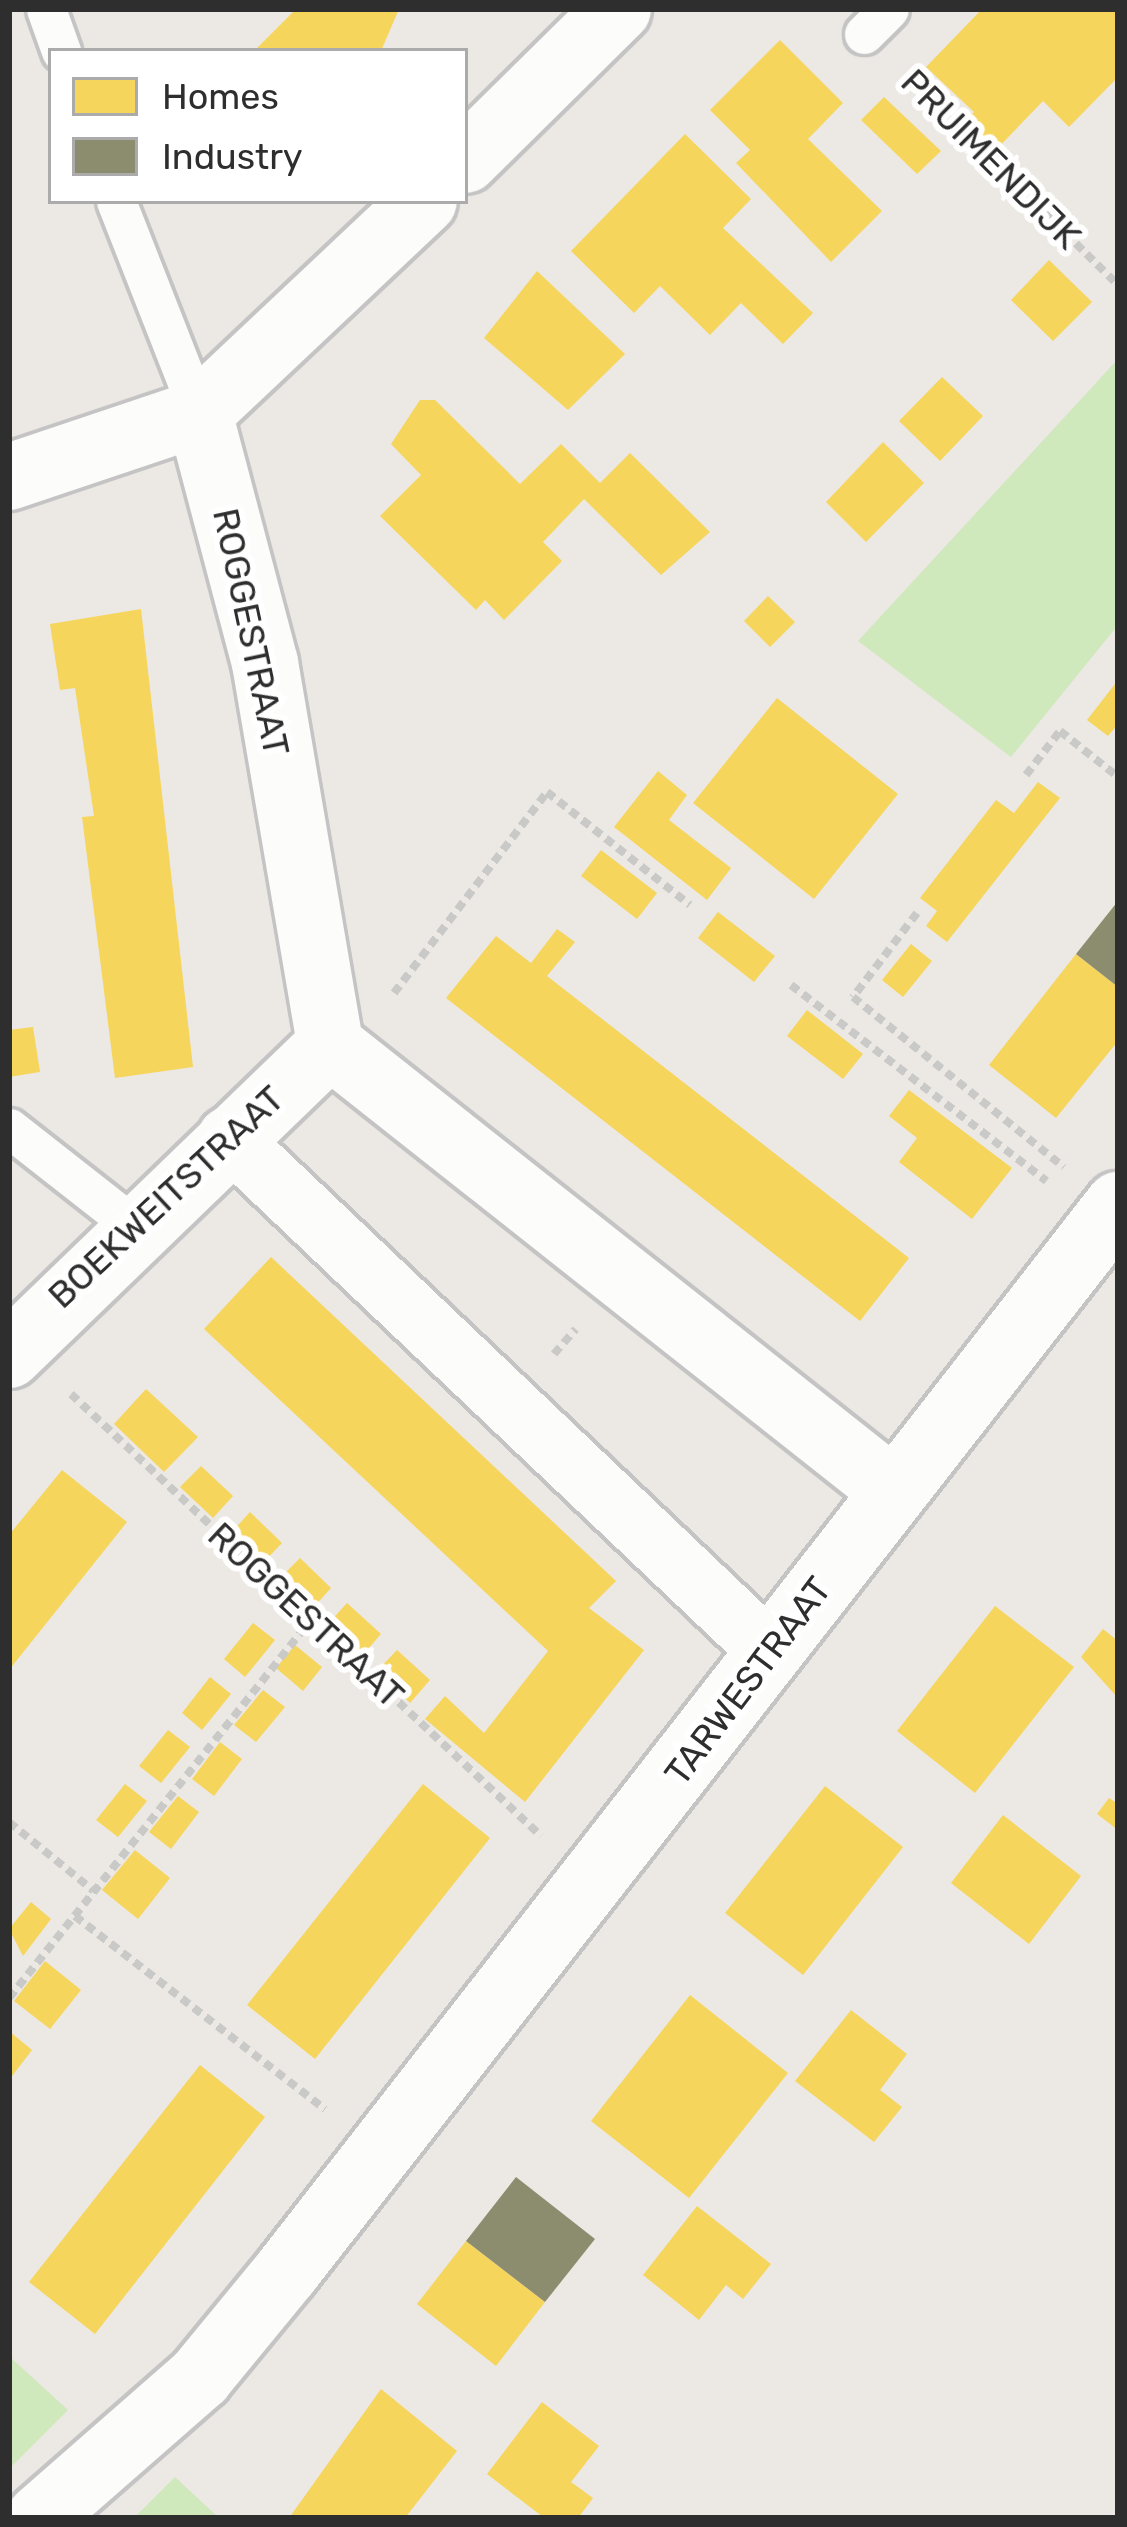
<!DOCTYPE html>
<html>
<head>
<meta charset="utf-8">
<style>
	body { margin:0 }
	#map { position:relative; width:1127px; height:2527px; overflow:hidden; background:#ece8e4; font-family:Rubik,sans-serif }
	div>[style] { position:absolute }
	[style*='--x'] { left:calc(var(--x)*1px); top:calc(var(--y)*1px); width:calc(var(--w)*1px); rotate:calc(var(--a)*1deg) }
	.green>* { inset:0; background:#cfe8bc }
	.homes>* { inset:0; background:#f6d55c }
	.industry>* { inset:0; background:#8c8c6e }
	.path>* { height:8px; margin-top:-4px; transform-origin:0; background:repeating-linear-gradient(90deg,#c9c9c8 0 9px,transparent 0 15px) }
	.roads { filter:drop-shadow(3px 0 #c5c4c5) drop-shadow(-3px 0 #c5c4c5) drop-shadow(0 3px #c5c4c5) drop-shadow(0 -3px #c5c4c5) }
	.service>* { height:39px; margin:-19.5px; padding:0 19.5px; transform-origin:19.5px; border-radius:19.5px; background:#fcfcfb }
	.pedestrian>* { height:60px; margin:-30px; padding:0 30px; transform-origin:30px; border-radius:30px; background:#fcfcfb }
	.minor>* { height:66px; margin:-33px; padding:0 33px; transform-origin:33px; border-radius:33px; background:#fcfcfb }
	span { translate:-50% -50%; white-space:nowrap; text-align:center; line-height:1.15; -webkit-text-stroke:12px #fff; paint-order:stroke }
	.street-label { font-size:36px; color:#2e2e2e }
	.frame { position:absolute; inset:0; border:12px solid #2e2e2e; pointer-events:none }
	.legend { position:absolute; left:48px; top:48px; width:420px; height:156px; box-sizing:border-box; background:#fff; border:3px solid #ababab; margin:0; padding:15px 21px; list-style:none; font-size:36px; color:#2e2e2e }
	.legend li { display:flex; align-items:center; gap:24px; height:60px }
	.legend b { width:60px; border:3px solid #ababab }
</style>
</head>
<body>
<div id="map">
	<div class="green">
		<i style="clip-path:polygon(1118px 359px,1118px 625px,1011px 757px,858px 641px)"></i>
		<i style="clip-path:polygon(9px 2356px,68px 2410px,9px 2469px)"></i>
		<i style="clip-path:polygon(175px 2477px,219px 2518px,134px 2518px)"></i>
	</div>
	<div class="homes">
		<i style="clip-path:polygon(296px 9px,399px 9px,381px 51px,254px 51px)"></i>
		<i style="clip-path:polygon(982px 9px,1118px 9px,1118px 77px,1069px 127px,1043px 101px,994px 152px,964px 122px,974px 112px,926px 67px)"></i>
		<i style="clip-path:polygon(780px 40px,843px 103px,808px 139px,882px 211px,831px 262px,736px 163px,750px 150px,710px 110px)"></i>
		<i style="clip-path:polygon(884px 97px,941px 151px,917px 174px,861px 120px)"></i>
		<i style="clip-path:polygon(685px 134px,751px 199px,723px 228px,813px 313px,783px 344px,741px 303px,710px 335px,660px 286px,634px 313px,571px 251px)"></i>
		<i style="clip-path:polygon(1049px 260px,1092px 302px,1053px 341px,1011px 300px)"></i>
		<i style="clip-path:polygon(537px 271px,625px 354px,568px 410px,484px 338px)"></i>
		<i style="clip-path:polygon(942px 377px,983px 416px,940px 461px,899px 421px)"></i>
		<i style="clip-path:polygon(420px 400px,435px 400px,520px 484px,561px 444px,600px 483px,630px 453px,710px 532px,661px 575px,584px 499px,543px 542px,562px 561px,504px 620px,485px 600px,476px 610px,380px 516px,421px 475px,391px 444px)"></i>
		<i style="clip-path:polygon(883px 442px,924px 483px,866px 542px,826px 502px)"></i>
		<i style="clip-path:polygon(768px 596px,795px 622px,770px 647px,744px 621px)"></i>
		<i style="clip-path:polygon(141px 609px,193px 1067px,115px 1078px,82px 817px,94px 816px,75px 688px,60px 690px,50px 624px)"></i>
		<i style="clip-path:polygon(1115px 684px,1118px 724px,1108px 736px,1087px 720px)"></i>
		<i style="clip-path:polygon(777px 698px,898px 794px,814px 899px,693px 803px)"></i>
		<i style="clip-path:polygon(658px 771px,687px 795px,669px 820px,731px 868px,707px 900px,614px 827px)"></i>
		<i style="clip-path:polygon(1038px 782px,1060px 798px,947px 942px,926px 926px,937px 911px,920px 898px,996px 800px,1014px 813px)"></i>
		<i style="clip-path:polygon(601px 850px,657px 893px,637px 919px,581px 876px)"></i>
		<i style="clip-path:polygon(718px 912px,775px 956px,754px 982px,698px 938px)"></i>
		<i style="clip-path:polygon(557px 929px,575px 942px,547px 976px,909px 1258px,860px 1321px,446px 998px,496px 936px,531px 963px)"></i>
		<i style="clip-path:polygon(911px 944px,932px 961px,903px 997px,882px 980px)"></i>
		<i style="clip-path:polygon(1076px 954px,1118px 987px,1118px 1041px,1056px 1118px,989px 1065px)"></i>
		<i style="clip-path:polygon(807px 1010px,863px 1054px,843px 1079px,787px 1036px)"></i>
		<i style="clip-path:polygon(33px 1027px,40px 1072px,9px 1077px,9px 1030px)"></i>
		<i style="clip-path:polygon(909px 1090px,1012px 1168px,972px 1219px,899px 1162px,917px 1138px,889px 1116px)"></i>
		<i style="clip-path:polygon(271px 1257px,616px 1581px,589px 1608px,644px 1650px,525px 1802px,425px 1719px,445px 1696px,484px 1733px,548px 1651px,204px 1329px)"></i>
		<i style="clip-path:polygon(146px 1389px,198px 1437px,164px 1472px,114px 1424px)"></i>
		<i style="clip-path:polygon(201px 1466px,233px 1496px,213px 1518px,180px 1487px)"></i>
		<i style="clip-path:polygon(62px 1470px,127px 1522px,9px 1670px,9px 1535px)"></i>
		<i style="clip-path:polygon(250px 1512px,282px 1543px,262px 1564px,230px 1534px)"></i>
		<i style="clip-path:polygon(300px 1558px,331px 1588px,311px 1610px,278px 1580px)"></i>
		<i style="clip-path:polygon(347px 1603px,381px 1634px,361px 1657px,327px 1625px)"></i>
		<i style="clip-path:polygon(995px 1606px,1074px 1667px,975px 1793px,897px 1731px)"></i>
		<i style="clip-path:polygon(253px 1623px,275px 1640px,245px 1677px,224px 1659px)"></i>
		<i style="clip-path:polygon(1103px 1629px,1118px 1641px,1118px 1698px,1081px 1657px)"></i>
		<i style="clip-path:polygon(295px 1645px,322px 1667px,303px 1691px,276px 1668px)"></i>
		<i style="clip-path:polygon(397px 1650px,430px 1680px,410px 1703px,377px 1671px)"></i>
		<i style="clip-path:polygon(210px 1677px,231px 1694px,202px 1730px,182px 1713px)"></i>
		<i style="clip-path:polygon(263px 1690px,285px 1707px,256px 1742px,234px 1725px)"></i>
		<i style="clip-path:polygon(168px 1730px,190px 1747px,161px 1783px,139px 1766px)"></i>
		<i style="clip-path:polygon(220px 1742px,242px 1759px,214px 1796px,192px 1779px)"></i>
		<i style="clip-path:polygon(125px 1784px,147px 1801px,118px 1837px,96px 1820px)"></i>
		<i style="clip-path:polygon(423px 1784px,490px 1838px,315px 2059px,247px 2005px)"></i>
		<i style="clip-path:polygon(825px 1786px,903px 1847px,803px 1975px,725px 1913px)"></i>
		<i style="clip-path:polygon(178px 1796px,199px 1812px,171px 1849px,149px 1832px)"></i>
		<i style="clip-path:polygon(1109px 1798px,1118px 1804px,1118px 1830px,1097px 1814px)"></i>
		<i style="clip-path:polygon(1003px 1815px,1081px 1876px,1029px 1944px,951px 1883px)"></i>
		<i style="clip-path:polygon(135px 1850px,170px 1878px,138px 1919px,102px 1890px)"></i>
		<i style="clip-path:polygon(31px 1902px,51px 1919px,23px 1956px,9px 1929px)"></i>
		<i style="clip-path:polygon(45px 1961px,81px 1990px,50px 2029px,14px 2001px)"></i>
		<i style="clip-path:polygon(690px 1995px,788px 2073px,689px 2198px,591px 2121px)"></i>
		<i style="clip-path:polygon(851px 2010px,907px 2054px,880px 2090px,902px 2107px,874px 2142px,795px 2081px)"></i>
		<i style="clip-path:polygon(9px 2031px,32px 2050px,9px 2080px)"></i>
		<i style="clip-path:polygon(200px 2065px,265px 2117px,95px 2334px,29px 2282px)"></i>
		<i style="clip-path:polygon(697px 2206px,771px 2264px,743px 2299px,726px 2285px,699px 2320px,643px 2275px)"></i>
		<i style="clip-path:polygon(466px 2241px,545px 2302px,496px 2366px,417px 2304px)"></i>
		<i style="clip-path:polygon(381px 2389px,457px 2451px,405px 2518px,289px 2518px)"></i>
		<i style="clip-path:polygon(542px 2402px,599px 2446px,571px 2482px,593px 2498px,578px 2518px,543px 2517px,487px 2474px)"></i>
	</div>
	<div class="industry">
		<i style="clip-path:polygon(1118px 901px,1118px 987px,1076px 954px)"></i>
		<i style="clip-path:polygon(516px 2177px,595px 2239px,545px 2302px,466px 2241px)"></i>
	</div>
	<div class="path">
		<i style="--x:905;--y:75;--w:299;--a:44.6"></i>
		<i style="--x:1026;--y:775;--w:56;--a:-52.3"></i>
		<i style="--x:1060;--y:731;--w:74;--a:38.4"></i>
		<i style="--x:917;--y:913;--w:106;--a:127.3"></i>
		<i style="--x:853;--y:997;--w:271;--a:38.9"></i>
		<i style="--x:791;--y:985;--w:322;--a:37.5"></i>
		<i style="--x:394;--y:993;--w:253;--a:-52.7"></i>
		<i style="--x:547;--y:792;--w:182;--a:38.3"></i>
		<i style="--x:554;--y:1354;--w:33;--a:-49"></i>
		<i style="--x:71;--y:1394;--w:645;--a:43.24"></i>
		<i style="--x:9;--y:1822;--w:109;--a:39.1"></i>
		<i style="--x:75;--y:1916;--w:316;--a:37.7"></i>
		<i style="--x:9;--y:1998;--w:484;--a:-51.4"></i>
	</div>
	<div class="roads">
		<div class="service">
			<i style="--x:46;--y:9;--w:45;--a:70.3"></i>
			<i style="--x:864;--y:34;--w:35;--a:-45"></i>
			<i style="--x:116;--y:201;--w:228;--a:68.6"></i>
			<i style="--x:9;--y:1128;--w:159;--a:38.1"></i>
		</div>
		<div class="pedestrian">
			<i style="--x:228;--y:1137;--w:748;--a:43.54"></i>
		</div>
		<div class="minor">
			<i style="--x:465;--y:160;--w:215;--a:-44.6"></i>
			<i style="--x:199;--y:413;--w:259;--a:75.2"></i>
			<i style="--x:265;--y:663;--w:387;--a:80.3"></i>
			<i style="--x:330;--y:1045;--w:719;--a:38.34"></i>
			<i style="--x:9;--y:477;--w:200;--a:-18.6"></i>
			<i style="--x:199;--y:413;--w:309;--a:-43.3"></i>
			<i style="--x:9;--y:1355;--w:446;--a:-44"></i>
			<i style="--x:39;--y:2518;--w:214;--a:-41.2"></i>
			<i style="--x:200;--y:2377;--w:137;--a:-50.6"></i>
			<i style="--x:287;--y:2271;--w:1352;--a:-52.06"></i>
		</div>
	</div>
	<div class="street-label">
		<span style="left:991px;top:159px;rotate:45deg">PRUIMENDIJK</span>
		<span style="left:251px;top:632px;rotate:78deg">ROGGESTRAAT</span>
		<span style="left:166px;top:1197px;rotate:-43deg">BOEKWEITSTRAAT</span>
		<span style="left:306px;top:1615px;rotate:43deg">ROGGESTRAAT</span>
		<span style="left:748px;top:1681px;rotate:-53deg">TARWESTRAAT</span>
	</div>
	<div class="frame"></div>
	<ul class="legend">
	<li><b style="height:33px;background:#f6d55c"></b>Homes</li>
	<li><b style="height:33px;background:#8c8c6e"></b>Industry</li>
	</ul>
</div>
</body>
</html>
